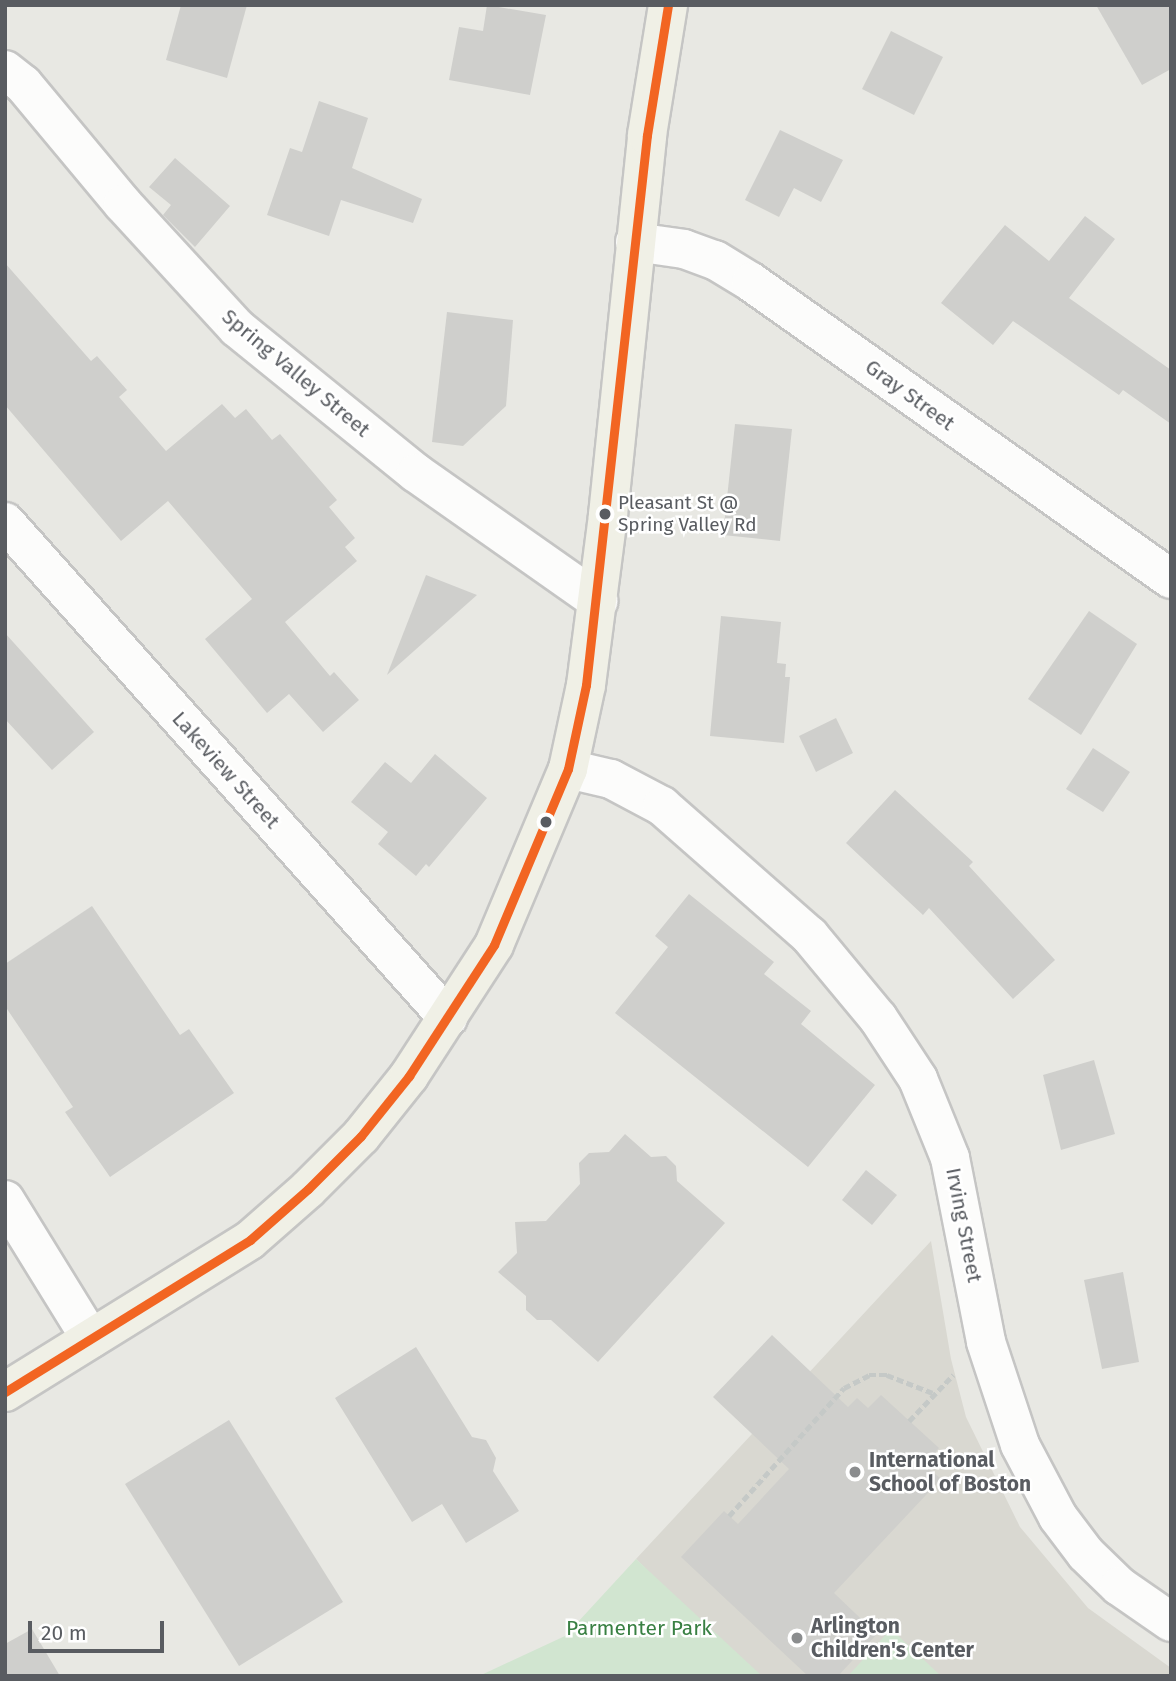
<!DOCTYPE html>
<html>
<head>
<meta charset="utf-8">
<style>
	body { margin:0 }
	#map { position:relative; width:1176px; height:1681px; overflow:hidden; background:#e8e8e3; font-family:"Fira Sans",sans-serif }
	div>[style] { position:absolute }
	[style*='--x'] { left:calc(var(--x)*1px); top:calc(var(--y)*1px); width:calc(var(--w)*1px); rotate:calc(var(--a)*1deg) }
	.education>* { inset:0; background:#d9d8d1 }
	.green>* { inset:0; background:#d1e5d0 }
	.building>* { inset:0; background:#cfcfcc }
	.path>* { height:4.5px; margin-top:-2.25px; transform-origin:0; background:repeating-linear-gradient(90deg,#c5c9c7 0 7px,transparent 0 10.5px) }
	.roads { filter:drop-shadow(2px 0 #c5c5c4) drop-shadow(-2px 0 #c5c5c4) drop-shadow(0 2px #c5c5c4) drop-shadow(0 -2px #c5c5c4) }
	.street>* { height:38px; margin:-19px; padding:0 19px; transform-origin:19px; border-radius:19px; background:#fcfcfb }
	.secondary>* { height:38px; margin:-19px; padding:0 19px; transform-origin:19px; border-radius:19px; background:#fcfcfb }
	.primary>* { height:38px; margin:-19px; padding:0 19px; transform-origin:19px; border-radius:19px; background:#f0f0e6 }
	.bus-1>* { height:9px; margin:-4.5px; padding:0 4.5px; transform-origin:4.5px; border-radius:4.5px; background:#f26522 }
	.dots>* { width:19px; height:19px; translate:-50% -50%; box-sizing:border-box; border:4px solid #fff; border-radius:50% }
	span { translate:-50% -50%; white-space:nowrap; text-align:center; line-height:1.15; -webkit-text-stroke:5px #fff; paint-order:stroke }
	.bus-label { font-size:19px; color:#595c61 }
	.left { translate:0 -50%; text-align:left }
	.street-label { font-size:21px; color:#595c61 }
	.poi-label { font-size:21px; color:#595c61; font-weight:700 }
	.park-label { font-size:21px; color:#398043 }
	.frame { position:absolute; inset:0; border:7px solid #595c61; pointer-events:none }
	.scale { position:absolute; left:28px; top:1621px; width:136px; height:32px; box-sizing:border-box; border:4px solid #595c61; border-top:0; padding-left:9px; font-size:21px; line-height:24px; white-space:nowrap; color:#595c61; -webkit-text-stroke:5px #fff; paint-order:stroke }
</style>
</head>
<body>
<div id="map">
	<div class="education">
		<i style="clip-path:polygon(931px 1241px,951px 1359px,966px 1417px,1020px 1527px,1088px 1608px,1171px 1668px,1171px 1676px,755px 1676px,636px 1559px)"></i>
	</div>
	<div class="green">
		<i style="clip-path:polygon(636px 1559px,762px 1676px,479px 1676px,565px 1636px)"></i>
		<i style="clip-path:polygon(891px 1629px,941px 1676px,942px 1676px,848px 1676px)"></i>
	</div>
	<div class="building">
		<i style="clip-path:polygon(181px 5px,247px 5px,227px 78px,166px 60px)"></i>
		<i style="clip-path:polygon(487px 5px,546px 15px,530px 95px,449px 80px,459px 27px,483px 31px)"></i>
		<i style="clip-path:polygon(1096px 5px,1171px 5px,1171px 69px,1142px 85px)"></i>
		<i style="clip-path:polygon(891px 31px,943px 57px,914px 115px,862px 89px)"></i>
		<i style="clip-path:polygon(319px 101px,368px 118px,352px 168px,422px 199px,413px 223px,341px 200px,329px 236px,267px 215px,290px 148px,302px 152px)"></i>
		<i style="clip-path:polygon(780px 130px,843px 160px,821px 202px,794px 188px,779px 217px,745px 200px)"></i>
		<i style="clip-path:polygon(175px 158px,230px 206px,195px 247px,163px 215px,171px 205px,149px 187px)"></i>
		<i style="clip-path:polygon(1085px 216px,1115px 239px,1069px 298px,1171px 370px,1171px 424px,1123px 390px,1119px 395px,1013px 321px,993px 345px,941px 303px,1005px 225px,1049px 261px)"></i>
		<i style="clip-path:polygon(5px 263px,91px 361px,97px 356px,127px 390px,119px 397px,166px 451px,222px 404px,235px 418px,246px 409px,272px 440px,280px 434px,337px 500px,329px 507px,355px 538px,345px 547px,357px 561px,285px 622px,330px 676px,334px 672px,359px 700px,323px 732px,289px 694px,267px 713px,205px 639px,252px 599px,168px 501px,121px 541px,5px 405px)"></i>
		<i style="clip-path:polygon(447px 312px,513px 320px,506px 406px,463px 446px,432px 442px)"></i>
		<i style="clip-path:polygon(735px 424px,792px 429px,780px 541px,723px 535px)"></i>
		<i style="clip-path:polygon(426px 575px,477px 595px,387px 675px)"></i>
		<i style="clip-path:polygon(1089px 611px,1137px 644px,1081px 735px,1028px 699px)"></i>
		<i style="clip-path:polygon(721px 616px,781px 622px,777px 663px,786px 664px,785px 677px,790px 677px,784px 743px,710px 736px)"></i>
		<i style="clip-path:polygon(5px 633px,94px 732px,52px 770px,5px 719px)"></i>
		<i style="clip-path:polygon(836px 718px,853px 753px,816px 772px,799px 736px)"></i>
		<i style="clip-path:polygon(1093px 748px,1130px 772px,1103px 812px,1066px 789px)"></i>
		<i style="clip-path:polygon(435px 754px,487px 798px,429px 867px,426px 864px,416px 876px,378px 844px,388px 832px,351px 802px,385px 762px,411px 783px)"></i>
		<i style="clip-path:polygon(895px 790px,973px 862px,969px 866px,1055px 960px,1013px 999px,929px 908px,923px 915px,846px 843px)"></i>
		<i style="clip-path:polygon(689px 894px,774px 962px,764px 974px,811px 1011px,801px 1024px,875px 1085px,808px 1167px,615px 1013px,668px 947px,655px 936px)"></i>
		<i style="clip-path:polygon(92px 906px,180px 1035px,189px 1029px,234px 1093px,110px 1177px,65px 1112px,73px 1107px,5px 1006px,5px 964px)"></i>
		<i style="clip-path:polygon(1094px 1060px,1115px 1134px,1061px 1150px,1043px 1075px)"></i>
		<i style="clip-path:polygon(625px 1134px,651px 1157px,666px 1156px,676px 1166px,677px 1181px,725px 1223px,598px 1362px,551px 1320px,537px 1320px,526px 1310px,526px 1296px,498px 1272px,517px 1253px,515px 1222px,546px 1221px,580px 1184px,579px 1163px,589px 1153px,609px 1152px)"></i>
		<i style="clip-path:polygon(866px 1170px,897px 1195px,872px 1225px,842px 1200px)"></i>
		<i style="clip-path:polygon(1123px 1272px,1139px 1362px,1102px 1369px,1084px 1280px)"></i>
		<i style="clip-path:polygon(772px 1335px,848px 1407px,857px 1398px,868px 1408px,881px 1395px,939px 1448px,924px 1464px,941px 1479px,834px 1593px,877px 1634px,838px 1676px,808px 1676px,681px 1557px,724px 1511px,738px 1524px,789px 1469px,713px 1397px)"></i>
		<i style="clip-path:polygon(416px 1347px,472px 1437px,486px 1440px,496px 1458px,493px 1471px,519px 1511px,466px 1543px,442px 1504px,412px 1522px,335px 1398px)"></i>
		<i style="clip-path:polygon(229px 1420px,343px 1602px,239px 1666px,125px 1484px)"></i>
		<i style="clip-path:polygon(32px 1629px,60px 1676px,5px 1676px,5px 1644px)"></i>
	</div>
	<div class="path">
		<i style="--x:909;--y:1421;--w:64;--a:-46.3"></i>
		<i style="--x:729;--y:1516;--w:172;--a:-48.1"></i>
		<i style="--x:844;--y:1388;--w:28;--a:-27"></i>
		<i style="--x:869;--y:1375;--w:18;--a:0"></i>
		<i style="--x:887;--y:1375;--w:49;--a:21.4"></i>
	</div>
	<div class="roads">
		<div class="street">
			<i style="--x:5;--y:70;--w:23;--a:38"></i>
			<i style="--x:23;--y:84;--w:156;--a:50.2"></i>
			<i style="--x:123;--y:204;--w:168;--a:47.4"></i>
			<i style="--x:237;--y:328;--w:230;--a:39"></i>
			<i style="--x:416;--y:473;--w:223;--a:35.1"></i>
			<i style="--x:5;--y:522;--w:665;--a:48.23"></i>
			<i style="--x:568;--y:769;--w:44;--a:13.1"></i>
			<i style="--x:611;--y:779;--w:58;--a:27.9"></i>
			<i style="--x:662;--y:806;--w:196;--a:41.3"></i>
			<i style="--x:809;--y:935;--w:108;--a:50.3"></i>
			<i style="--x:878;--y:1018;--w:73;--a:56.7"></i>
			<i style="--x:918;--y:1079;--w:85;--a:67.9"></i>
			<i style="--x:950;--y:1158;--w:187;--a:78.9"></i>
			<i style="--x:986;--y:1342;--w:108;--a:71.7"></i>
			<i style="--x:1020;--y:1445;--w:81;--a:62.2"></i>
			<i style="--x:1058;--y:1517;--w:46;--a:52.9"></i>
			<i style="--x:1086;--y:1554;--w:46;--a:44.1"></i>
			<i style="--x:1119;--y:1586;--w:63;--a:34.7"></i>
			<i style="--x:5;--y:1200;--w:163;--a:58.3"></i>
		</div>
		<div class="secondary">
			<i style="--x:635;--y:242;--w:49;--a:8.1"></i>
			<i style="--x:684;--y:249;--w:33;--a:20"></i>
			<i style="--x:715;--y:260;--w:42;--a:31.4"></i>
			<i style="--x:751;--y:282;--w:514;--a:35.27"></i>
		</div>
		<div class="primary">
			<i style="--x:5;--y:1392;--w:288;--a:-31.8"></i>
			<i style="--x:250;--y:1240;--w:77;--a:-41.3"></i>
			<i style="--x:308;--y:1189;--w:75;--a:-45"></i>
			<i style="--x:361;--y:1136;--w:77;--a:-51.3"></i>
			<i style="--x:409;--y:1076;--w:156;--a:-57"></i>
			<i style="--x:494;--y:945;--w:191;--a:-67.2"></i>
			<i style="--x:568;--y:769;--w:86;--a:-77.9"></i>
			<i style="--x:586;--y:685;--w:171;--a:-82.6"></i>
			<i style="--x:608;--y:515;--w:382;--a:-84.1"></i>
			<i style="--x:647;--y:135;--w:132;--a:-80.8"></i>
		</div>
	</div>
	<div class="bus-1">
		<i style="--x:5;--y:1392;--w:288;--a:-31.8"></i>
		<i style="--x:250;--y:1240;--w:77;--a:-41.3"></i>
		<i style="--x:308;--y:1189;--w:75;--a:-45"></i>
		<i style="--x:361;--y:1136;--w:77;--a:-51.3"></i>
		<i style="--x:409;--y:1076;--w:156;--a:-57"></i>
		<i style="--x:494;--y:945;--w:191;--a:-67.2"></i>
		<i style="--x:568;--y:769;--w:86;--a:-77.9"></i>
		<i style="--x:586;--y:685;--w:553;--a:-83.67"></i>
		<i style="--x:647;--y:135;--w:132;--a:-80.8"></i>
	</div>
	<div class="dots">
		<i style="left:605px;top:514px;background:#595c61"></i>
		<i style="left:546px;top:822px;background:#595c61"></i>
		<i style="left:855px;top:1472px;background:#8b8d8e"></i>
		<i style="left:797px;top:1638px;background:#8b8d8e"></i>
	</div>
	<div class="bus-label">
		<span class="left" style="left:618px;top:514px">Pleasant St @<br>Spring Valley Rd</span>
	</div>
	<div class="street-label">
		<span style="left:296px;top:373px;rotate:40deg">Spring Valley Street</span>
		<span style="left:910px;top:395px;rotate:36deg">Gray Street</span>
		<span style="left:226px;top:770px;rotate:48deg">Lakeview Street</span>
		<span style="left:964px;top:1225px;rotate:79deg">Irving Street</span>
	</div>
	<div class="poi-label">
		<span class="left" style="left:869px;top:1472px">International<br>School of Boston</span>
		<span class="left" style="left:811px;top:1638px">Arlington<br>Children's Center</span>
	</div>
	<div class="park-label">
		<span style="left:639px;top:1628px">Parmenter Park</span>
	</div>
	<div class="frame"></div>
	<div class="scale">20 m</div>
</div>
</body>
</html>
